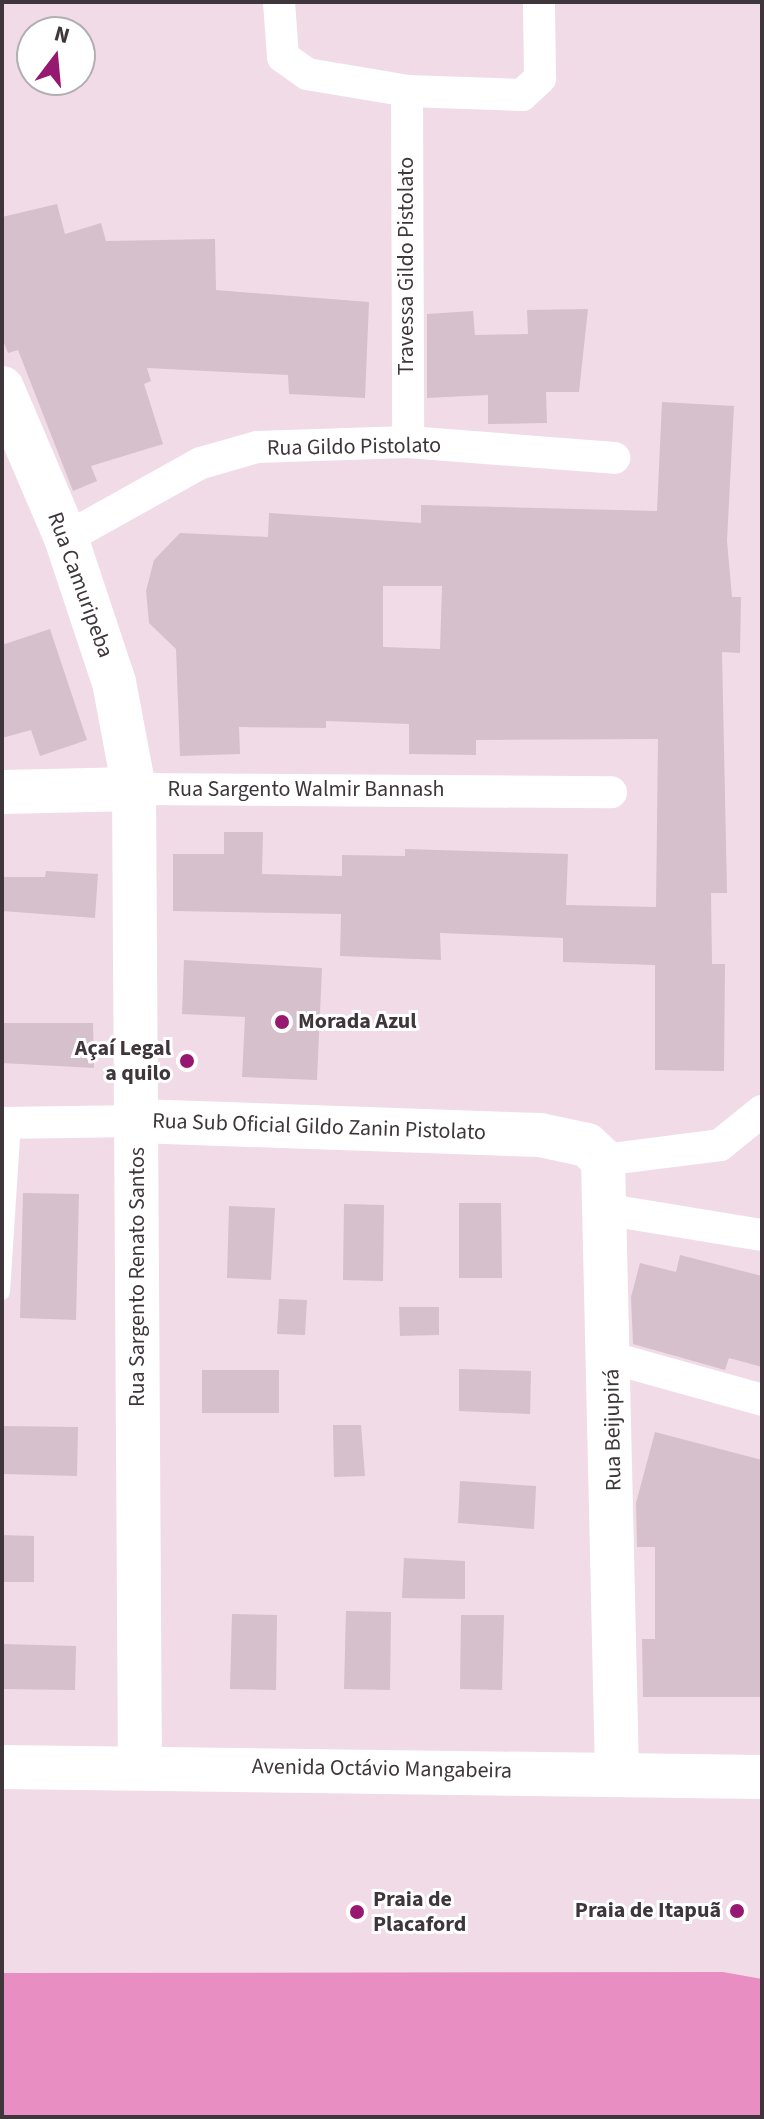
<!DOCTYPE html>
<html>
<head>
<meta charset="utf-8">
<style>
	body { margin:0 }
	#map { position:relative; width:764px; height:2119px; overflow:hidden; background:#f1dbe7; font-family:"Source Sans 3",sans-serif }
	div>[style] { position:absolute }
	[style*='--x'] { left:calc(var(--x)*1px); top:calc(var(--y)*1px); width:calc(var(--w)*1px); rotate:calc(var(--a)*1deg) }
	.water>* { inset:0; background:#e98ec3 }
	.building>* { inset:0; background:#d5c0cb }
	.service>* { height:16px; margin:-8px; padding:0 8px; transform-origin:8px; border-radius:8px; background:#fff }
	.minor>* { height:32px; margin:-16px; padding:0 16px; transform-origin:16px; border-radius:16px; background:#fff }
	.secondary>* { height:44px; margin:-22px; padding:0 22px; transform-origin:22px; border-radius:22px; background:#fff }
	.primary>* { height:44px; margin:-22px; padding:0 22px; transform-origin:22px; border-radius:22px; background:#fff }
	.dots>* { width:22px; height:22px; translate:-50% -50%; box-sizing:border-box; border:4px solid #fff; border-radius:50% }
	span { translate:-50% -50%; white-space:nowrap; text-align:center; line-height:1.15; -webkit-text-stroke:6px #fff; paint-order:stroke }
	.street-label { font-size:22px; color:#3f363b }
	.poi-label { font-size:22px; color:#3f363b; font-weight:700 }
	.left { translate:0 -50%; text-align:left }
	.right { translate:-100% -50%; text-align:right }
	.frame { position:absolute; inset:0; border:4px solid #3f363b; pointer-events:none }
	.north { position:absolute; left:16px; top:16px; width:80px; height:80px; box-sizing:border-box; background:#fff; border:2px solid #b2afb1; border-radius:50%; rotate:16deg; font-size:22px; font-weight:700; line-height:32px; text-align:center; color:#3f363b }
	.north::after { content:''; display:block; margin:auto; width:28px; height:36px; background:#971870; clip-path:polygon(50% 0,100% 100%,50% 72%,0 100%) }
</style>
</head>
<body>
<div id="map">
	<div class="water">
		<i style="clip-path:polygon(723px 1972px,762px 1979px,762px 2117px,2px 2117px,2px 1973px)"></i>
	</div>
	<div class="building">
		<i style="clip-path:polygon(57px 204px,65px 234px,101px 223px,106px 241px,215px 239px,216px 290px,369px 302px,365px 398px,289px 394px,288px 375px,147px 368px,151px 381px,144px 384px,163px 444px,91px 466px,97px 481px,73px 491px,18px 350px,8px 353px,2px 338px,2px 217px)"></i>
		<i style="clip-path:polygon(588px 309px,579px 392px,546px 392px,547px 423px,488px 424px,488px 395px,427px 398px,427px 314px,473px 311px,475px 335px,528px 334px,527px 310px)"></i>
		<i style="clip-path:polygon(evenodd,662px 402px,734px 406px,727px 541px,732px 597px,741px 597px,740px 653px,722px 652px,727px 893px,711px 893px,712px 964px,725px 964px,724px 1071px,655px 1070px,655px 965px,563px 962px,563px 938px,440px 933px,441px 960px,340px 956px,341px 914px,173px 911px,173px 854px,224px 854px,224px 832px,263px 832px,262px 874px,342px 876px,342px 855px,405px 856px,405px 849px,568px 854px,566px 905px,656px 907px,658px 739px,476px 740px,476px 755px,409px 754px,409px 724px,326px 721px,326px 728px,239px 727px,240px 754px,180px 756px,176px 649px,149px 623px,146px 591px,154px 560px,180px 533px,268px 537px,269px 513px,421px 523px,421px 505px,657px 511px,662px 402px,383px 586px,442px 586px,440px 649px,383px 647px,383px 586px)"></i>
		<i style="clip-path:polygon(50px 629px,87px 740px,40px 756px,31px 730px,2px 738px,2px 645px)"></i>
		<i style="clip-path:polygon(46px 871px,98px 874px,95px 918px,2px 911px,2px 877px,45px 877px)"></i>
		<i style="clip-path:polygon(184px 960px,322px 968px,317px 1080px,242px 1077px,245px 1017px,182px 1014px)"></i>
		<i style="clip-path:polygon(2px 1023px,93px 1023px,94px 1068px,2px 1063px)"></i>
		<i style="clip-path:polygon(23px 1193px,79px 1194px,76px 1320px,20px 1318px)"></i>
		<i style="clip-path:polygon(459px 1203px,501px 1203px,502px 1278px,459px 1278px)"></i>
		<i style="clip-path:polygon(344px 1204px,384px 1205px,383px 1281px,343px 1280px)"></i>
		<i style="clip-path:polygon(229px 1206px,275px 1208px,271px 1280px,227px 1278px)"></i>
		<i style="clip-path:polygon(680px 1255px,762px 1276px,762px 1367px,729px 1358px,725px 1370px,633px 1344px,631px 1297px,640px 1263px,676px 1272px)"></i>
		<i style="clip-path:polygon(279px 1299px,307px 1300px,305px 1335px,277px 1334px)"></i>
		<i style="clip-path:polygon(399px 1307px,439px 1307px,439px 1335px,400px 1336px)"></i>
		<i style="clip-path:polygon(459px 1369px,531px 1371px,530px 1414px,459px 1411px)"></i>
		<i style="clip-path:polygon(202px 1370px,279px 1370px,279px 1413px,202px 1413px)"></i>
		<i style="clip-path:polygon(333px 1425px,361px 1425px,365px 1476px,334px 1477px)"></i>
		<i style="clip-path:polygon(2px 1426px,78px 1427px,77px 1476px,2px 1474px)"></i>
		<i style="clip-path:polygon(655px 1432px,762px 1460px,762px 1697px,643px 1697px,642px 1639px,655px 1639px,655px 1547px,637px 1547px,636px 1503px)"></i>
		<i style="clip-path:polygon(460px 1481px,536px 1486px,534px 1529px,458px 1523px)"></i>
		<i style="clip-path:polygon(2px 1535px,34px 1536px,34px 1582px,2px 1582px)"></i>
		<i style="clip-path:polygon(404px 1558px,465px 1561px,465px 1599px,402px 1598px)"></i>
		<i style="clip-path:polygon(346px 1611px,391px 1612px,390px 1690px,344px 1689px)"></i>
		<i style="clip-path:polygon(232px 1614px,277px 1615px,276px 1690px,230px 1689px)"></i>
		<i style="clip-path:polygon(461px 1615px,504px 1615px,502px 1690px,460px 1689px)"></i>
		<i style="clip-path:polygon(2px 1644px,76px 1646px,75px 1690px,2px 1689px)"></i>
	</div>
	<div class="service">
		<i style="--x:2;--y:1292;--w:170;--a:-86.3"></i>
	</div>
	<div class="minor">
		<i style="--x:279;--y:2;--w:55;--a:85.8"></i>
		<i style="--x:283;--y:57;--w:29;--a:35"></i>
		<i style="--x:307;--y:74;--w:101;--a:9.6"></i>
		<i style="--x:407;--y:91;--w:115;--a:2"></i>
		<i style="--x:522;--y:95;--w:25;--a:-43"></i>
		<i style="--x:540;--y:78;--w:76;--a:-90.8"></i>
		<i style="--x:407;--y:91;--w:351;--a:89.8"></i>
		<i style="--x:66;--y:538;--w:154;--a:-29.1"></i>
		<i style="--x:201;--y:463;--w:58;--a:-15.9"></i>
		<i style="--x:257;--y:447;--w:151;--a:-1.9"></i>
		<i style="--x:408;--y:442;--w:207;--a:4.4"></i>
		<i style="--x:134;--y:789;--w:477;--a:0.4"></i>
		<i style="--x:2;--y:1123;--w:136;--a:-0.8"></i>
		<i style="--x:603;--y:1160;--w:118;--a:-7.3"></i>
		<i style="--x:720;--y:1145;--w:54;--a:-39"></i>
		<i style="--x:603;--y:1209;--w:161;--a:9.3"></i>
		<i style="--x:612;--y:1358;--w:156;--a:15.6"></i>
	</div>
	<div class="secondary">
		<i style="--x:2;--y:388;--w:163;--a:66.9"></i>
		<i style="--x:66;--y:538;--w:152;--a:71.6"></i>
		<i style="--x:114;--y:682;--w:109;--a:79.4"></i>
		<i style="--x:134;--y:789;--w:977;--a:89.65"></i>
		<i style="--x:2;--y:792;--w:132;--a:-1.3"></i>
		<i style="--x:138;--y:1121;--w:402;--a:2"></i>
		<i style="--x:540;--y:1135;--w:48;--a:12"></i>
		<i style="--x:587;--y:1145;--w:22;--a:43"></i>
		<i style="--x:603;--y:1160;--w:612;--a:88.69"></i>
	</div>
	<div class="primary">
		<i style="--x:2;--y:1767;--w:760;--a:0.75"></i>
	</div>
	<div class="dots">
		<i style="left:282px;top:1022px;background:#971870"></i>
		<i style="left:187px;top:1061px;background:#971870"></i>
		<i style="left:737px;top:1911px;background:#971870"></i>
		<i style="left:357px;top:1912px;background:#971870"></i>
	</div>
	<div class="street-label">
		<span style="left:407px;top:266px;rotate:-90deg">Travessa Gildo Pistolato</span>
		<span style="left:354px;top:447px;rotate:-1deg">Rua Gildo Pistolato</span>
		<span style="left:80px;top:585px;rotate:70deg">Rua Camuripeba</span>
		<span style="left:306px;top:790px">Rua Sargento Walmir Bannash</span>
		<span style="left:319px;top:1127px;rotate:2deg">Rua Sub Oficial Gildo Zanin Pistolato</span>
		<span style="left:138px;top:1277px;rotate:-90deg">Rua Sargento Renato Santos</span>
		<span style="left:613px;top:1430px;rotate:-91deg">Rua Beijupirá</span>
		<span style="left:382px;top:1769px;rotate:1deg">Avenida Octávio Mangabeira</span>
	</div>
	<div class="poi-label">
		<span class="left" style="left:298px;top:1022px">Morada Azul</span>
		<span class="right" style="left:171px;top:1061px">Açaí Legal<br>a quilo</span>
		<span class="left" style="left:373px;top:1912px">Praia de<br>Placaford</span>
		<span class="right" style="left:721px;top:1911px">Praia de Itapuã</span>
	</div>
	<div class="frame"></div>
	<div class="north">N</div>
</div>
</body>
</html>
